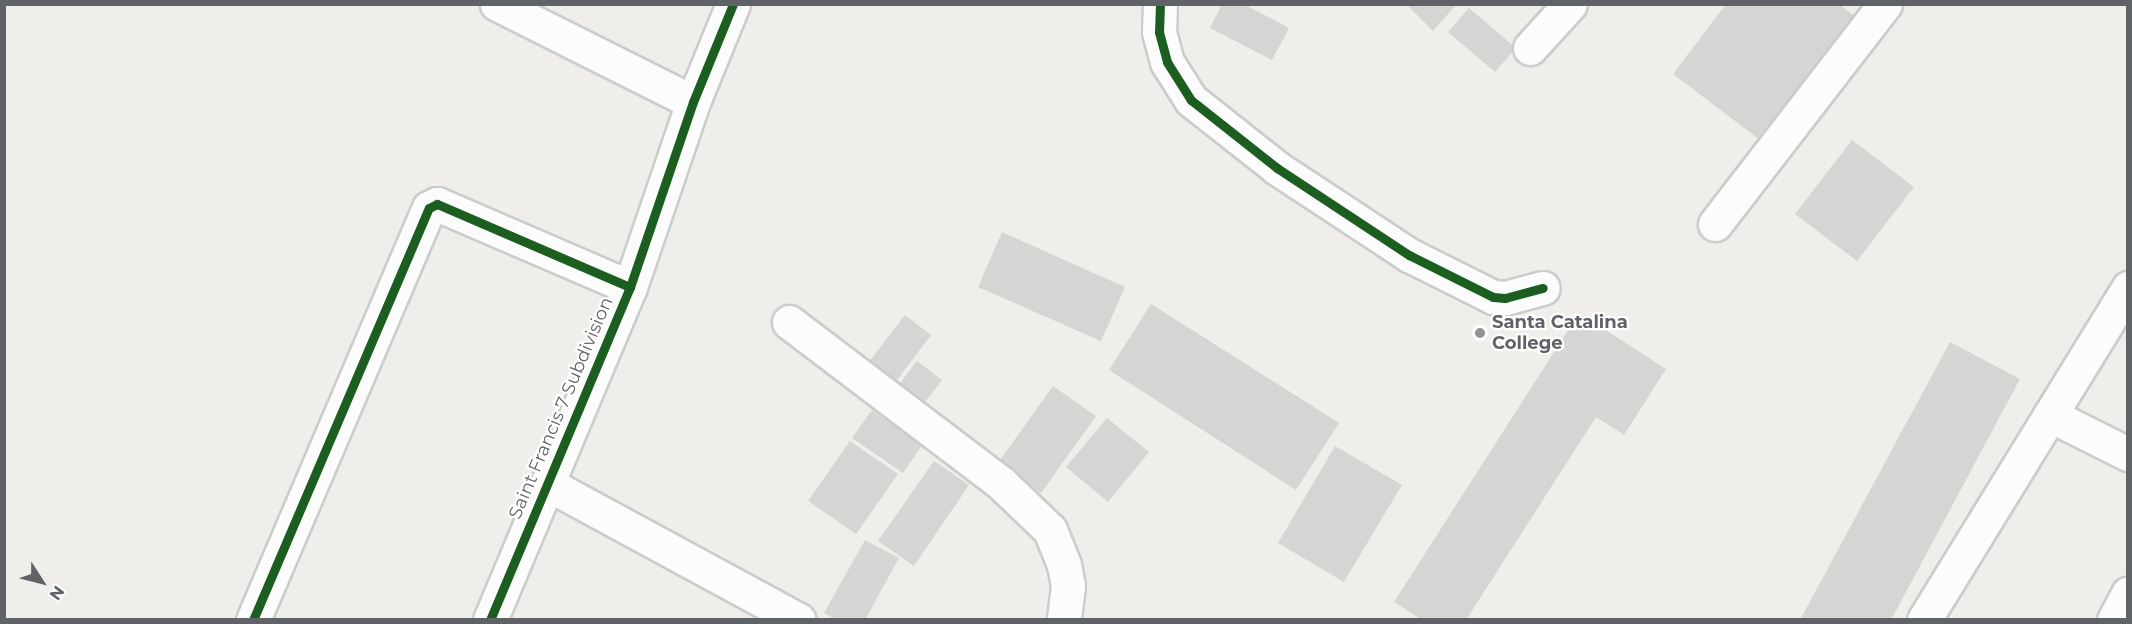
<!DOCTYPE html>
<html>
<head>
<meta charset="utf-8">
<style>
	body { margin:0 }
	#map { position:relative; width:2132px; height:624px; overflow:hidden; background:#efeeea; font-family:Montserrat,sans-serif }
	div>[style] { position:absolute }
	[style*='--x'] { left:calc(var(--x)*1px); top:calc(var(--y)*1px); width:calc(var(--w)*1px); rotate:calc(var(--a)*1deg) }
	.building>* { inset:0; background:#d6d5d3 }
	.roads { filter:drop-shadow(2px 0 #cbcccc) drop-shadow(-2px 0 #cbcccc) drop-shadow(0 2px #cbcccc) drop-shadow(0 -2px #cbcccc) }
	.minor>* { height:33px; margin:-16.5px; padding:0 16.5px; transform-origin:16.5px; border-radius:16.5px; background:#fdfcfc }
	.cycleway>* { height:9px; margin:-4.5px; padding:0 4.5px; transform-origin:4.5px; border-radius:4.5px; background:#1b5e20 }
	.dots>* { width:16px; height:16px; translate:-50% -50%; box-sizing:border-box; border:3px solid #fff; border-radius:50% }
	span { translate:-50% -50%; white-space:nowrap; text-align:center; line-height:1.15; -webkit-text-stroke:4.5px #fff; paint-order:stroke }
	.poi-label { font-size:18px; color:#5f6368; font-weight:700 }
	.left { translate:0 -50%; text-align:left }
	.street-label { font-size:18px; color:#5f6368 }
	.frame { position:absolute; inset:0; border:6px solid #5f6368; pointer-events:none }
	.north { position:absolute; left:12px; top:552px; width:60px; height:60px; -webkit-text-stroke:4px #fff; paint-order:stroke; rotate:126deg; font-size:16px; font-weight:700; line-height:24px; text-align:center; color:#5f6368 }
	.north::after { content:''; display:block; margin:auto; width:21px; height:27px; background:#5f6368; clip-path:polygon(50% 0,100% 100%,50% 72%,0 100%) }
</style>
</head>
<body>
<div id="map">
	<div class="building">
		<i style="clip-path:polygon(1222px 4px,1244px 4px,1289px 28px,1272px 60px,1210px 28px)"></i>
		<i style="clip-path:polygon(1406px 4px,1457px 4px,1433px 31px)"></i>
		<i style="clip-path:polygon(1726px 4px,1839px 4px,1862px 22px,1768px 146px,1673px 74px)"></i>
		<i style="clip-path:polygon(1469px 8px,1516px 48px,1495px 72px,1448px 32px)"></i>
		<i style="clip-path:polygon(1852px 140px,1914px 187px,1857px 261px,1795px 214px)"></i>
		<i style="clip-path:polygon(1002px 232px,1125px 287px,1101px 341px,978px 287px)"></i>
		<i style="clip-path:polygon(1151px 304px,1339px 423px,1296px 490px,1109px 370px)"></i>
		<i style="clip-path:polygon(1579px 313px,1666px 369px,1624px 435px,1596px 417px,1466px 620px,1422px 620px,1394px 602px)"></i>
		<i style="clip-path:polygon(905px 315px,931px 335px,894px 384px,868px 363px)"></i>
		<i style="clip-path:polygon(1950px 342px,2020px 379px,1891px 620px,1800px 620px)"></i>
		<i style="clip-path:polygon(917px 361px,942px 380px,922px 406px,897px 387px)"></i>
		<i style="clip-path:polygon(1053px 386px,1096px 416px,1041px 493px,998px 463px)"></i>
		<i style="clip-path:polygon(872px 410px,922px 445px,903px 473px,852px 438px)"></i>
		<i style="clip-path:polygon(1107px 418px,1149px 452px,1108px 502px,1066px 467px)"></i>
		<i style="clip-path:polygon(850px 441px,898px 474px,856px 534px,808px 501px)"></i>
		<i style="clip-path:polygon(1335px 446px,1402px 485px,1344px 582px,1278px 543px)"></i>
		<i style="clip-path:polygon(934px 461px,969px 485px,914px 566px,878px 541px)"></i>
		<i style="clip-path:polygon(865px 540px,899px 558px,865px 620px,836px 620px,824px 613px)"></i>
	</div>
	<div class="roads">
		<div class="minor">
			<i style="--x:497;--y:4;--w:219;--a:26.6"></i>
			<i style="--x:1160;--y:4;--w:28;--a:92"></i>
			<i style="--x:1159;--y:32;--w:31;--a:75"></i>
			<i style="--x:1167;--y:62;--w:45;--a:57.7"></i>
			<i style="--x:1191;--y:100;--w:110;--a:38.3"></i>
			<i style="--x:1277;--y:168;--w:158;--a:33.4"></i>
			<i style="--x:1409;--y:255;--w:94;--a:26.6"></i>
			<i style="--x:1493;--y:297;--w:12;--a:5"></i>
			<i style="--x:1505;--y:298;--w:39;--a:-15"></i>
			<i style="--x:1530;--y:48;--w:59;--a:-47.7"></i>
			<i style="--x:1715;--y:224;--w:278;--a:-52.3"></i>
			<i style="--x:789;--y:322;--w:266;--a:37.2"></i>
			<i style="--x:1001;--y:483;--w:68;--a:43.8"></i>
			<i style="--x:1050;--y:530;--w:38;--a:68"></i>
			<i style="--x:1064;--y:565;--w:21;--a:79"></i>
			<i style="--x:1068;--y:586;--w:34;--a:97"></i>
			<i style="--x:2050;--y:415;--w:87;--a:26.6"></i>
			<i style="--x:548;--y:484;--w:285;--a:28.5"></i>
			<i style="--x:253;--y:620;--w:448;--a:-66.9"></i>
			<i style="--x:429;--y:208;--w:9;--a:-27"></i>
			<i style="--x:437;--y:204;--w:210;--a:23.3"></i>
			<i style="--x:490;--y:620;--w:361;--a:-67.2"></i>
			<i style="--x:630;--y:287;--w:195;--a:-71.2"></i>
			<i style="--x:693;--y:102;--w:106;--a:-67.8"></i>
			<i style="--x:1924;--y:620;--w:390;--a:-58.4"></i>
			<i style="--x:2114;--y:620;--w:30;--a:-62"></i>
		</div>
	</div>
	<div class="cycleway">
		<i style="--x:1160;--y:4;--w:28;--a:92"></i>
		<i style="--x:1159;--y:32;--w:31;--a:75"></i>
		<i style="--x:1167;--y:62;--w:45;--a:57.7"></i>
		<i style="--x:1191;--y:100;--w:110;--a:38.3"></i>
		<i style="--x:1277;--y:168;--w:158;--a:33.4"></i>
		<i style="--x:1409;--y:255;--w:94;--a:26.6"></i>
		<i style="--x:1493;--y:297;--w:12;--a:5"></i>
		<i style="--x:1505;--y:298;--w:39;--a:-15"></i>
		<i style="--x:253;--y:620;--w:448;--a:-66.9"></i>
		<i style="--x:429;--y:208;--w:9;--a:-27"></i>
		<i style="--x:437;--y:204;--w:210;--a:23.3"></i>
		<i style="--x:490;--y:620;--w:361;--a:-67.2"></i>
		<i style="--x:630;--y:287;--w:195;--a:-71.2"></i>
		<i style="--x:693;--y:102;--w:106;--a:-67.8"></i>
	</div>
	<div class="dots">
		<i style="left:1480px;top:333px;background:#919496"></i>
	</div>
	<div class="poi-label">
		<span class="left" style="left:1492px;top:333px">Santa Catalina<br>College</span>
	</div>
	<div class="street-label">
		<span style="left:561px;top:408px;rotate:-67deg">Saint Francis 7 Subdivision</span>
	</div>
	<div class="frame"></div>
	<div class="north">N</div>
</div>
</body>
</html>
